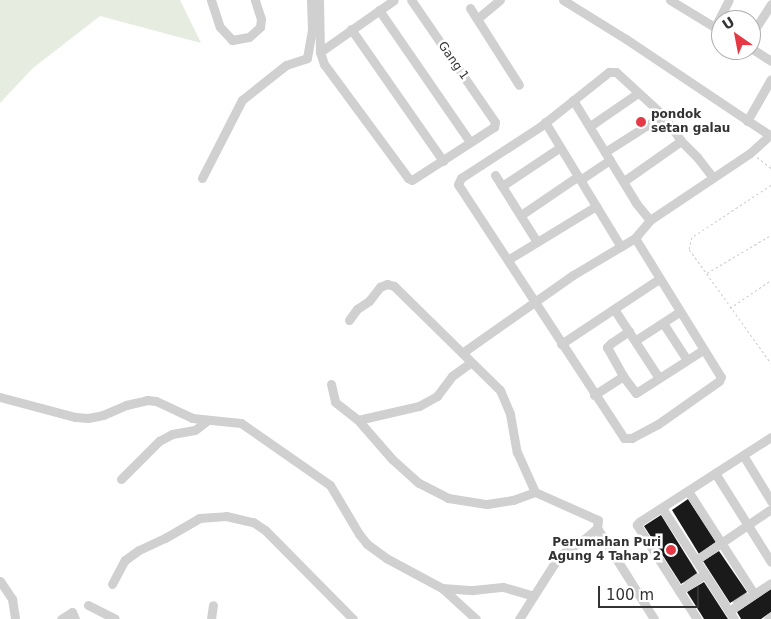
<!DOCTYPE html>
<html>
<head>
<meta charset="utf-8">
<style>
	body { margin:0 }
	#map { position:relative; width:771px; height:619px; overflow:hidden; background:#fff; font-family:"DejaVu Sans",sans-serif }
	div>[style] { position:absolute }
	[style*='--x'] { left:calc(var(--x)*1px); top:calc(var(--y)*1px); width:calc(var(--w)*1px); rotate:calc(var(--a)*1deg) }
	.green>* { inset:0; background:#e6ecdf }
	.shadow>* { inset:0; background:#0003 }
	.building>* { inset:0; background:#1a1a1a }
	.path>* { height:1px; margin-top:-0.5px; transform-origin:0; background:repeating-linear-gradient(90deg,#cdcdcd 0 2.5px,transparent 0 5px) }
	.minor>* { height:9px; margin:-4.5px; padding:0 4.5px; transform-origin:4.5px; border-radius:4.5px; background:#d0d0d0 }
	.dots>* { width:14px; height:14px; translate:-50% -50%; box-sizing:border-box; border:2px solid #fff; border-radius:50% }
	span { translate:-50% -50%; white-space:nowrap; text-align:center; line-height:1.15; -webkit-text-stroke:5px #fff; paint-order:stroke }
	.street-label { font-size:12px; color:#333 }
	.poi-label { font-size:12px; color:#333; font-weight:700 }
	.left { translate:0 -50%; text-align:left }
	.right { translate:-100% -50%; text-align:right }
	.north { position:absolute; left:711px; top:10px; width:50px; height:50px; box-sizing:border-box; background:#fff; border:1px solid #adadad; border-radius:50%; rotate:327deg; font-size:14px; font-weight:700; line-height:20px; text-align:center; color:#333 }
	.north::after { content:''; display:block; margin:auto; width:18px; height:22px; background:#e63946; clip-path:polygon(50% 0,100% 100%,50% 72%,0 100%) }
	.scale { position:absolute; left:598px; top:586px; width:101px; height:22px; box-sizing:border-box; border:2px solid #333; border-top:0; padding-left:6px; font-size:15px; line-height:18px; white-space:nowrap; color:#333; -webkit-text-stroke:4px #fff; paint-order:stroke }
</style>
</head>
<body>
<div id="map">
	<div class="green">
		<i style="clip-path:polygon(0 0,180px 0,201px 43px,100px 16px,33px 68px,0 103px)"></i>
	</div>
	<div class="shadow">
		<i style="clip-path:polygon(661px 517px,701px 578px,687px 588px,646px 527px)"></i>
		<i style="clip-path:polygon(719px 552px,750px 597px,736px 607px,705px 561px)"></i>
	</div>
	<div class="building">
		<i style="clip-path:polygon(688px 499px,716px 542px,699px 554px,672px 510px)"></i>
		<i style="clip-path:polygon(661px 515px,697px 573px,681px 584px,644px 526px)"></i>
		<i style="clip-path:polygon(719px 551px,747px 592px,730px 603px,703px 561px)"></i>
		<i style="clip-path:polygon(704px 582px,728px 619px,704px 619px,687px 592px)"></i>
		<i style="clip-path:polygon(771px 589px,771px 612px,761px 619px,741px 619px,737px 612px)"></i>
	</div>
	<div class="path">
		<i style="--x:757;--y:157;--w:18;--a:38"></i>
		<i style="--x:771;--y:185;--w:95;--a:146.6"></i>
		<i style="--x:692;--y:237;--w:12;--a:104"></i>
		<i style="--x:689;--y:249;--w:140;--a:54.3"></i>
		<i style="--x:707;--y:273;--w:74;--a:-30.7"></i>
		<i style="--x:730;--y:308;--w:50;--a:-34.3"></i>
	</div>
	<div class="minor">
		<i style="--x:211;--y:0;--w:28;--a:72"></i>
		<i style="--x:220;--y:27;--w:18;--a:47"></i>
		<i style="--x:232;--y:40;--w:17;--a:-10"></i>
		<i style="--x:249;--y:37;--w:15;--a:-42"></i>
		<i style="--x:260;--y:27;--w:8;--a:-83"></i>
		<i style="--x:261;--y:19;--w:20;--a:-108"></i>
		<i style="--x:319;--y:0;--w:52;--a:88.9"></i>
		<i style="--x:320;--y:52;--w:13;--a:72"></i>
		<i style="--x:324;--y:64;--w:142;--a:53.6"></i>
		<i style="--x:408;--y:178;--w:4;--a:27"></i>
		<i style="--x:412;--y:180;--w:98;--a:-32.9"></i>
		<i style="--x:494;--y:127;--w:5;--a:-79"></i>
		<i style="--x:495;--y:122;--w:148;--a:-124.5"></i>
		<i style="--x:563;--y:0;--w:74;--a:31.8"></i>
		<i style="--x:626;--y:39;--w:174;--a:33.8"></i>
		<i style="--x:670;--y:0;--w:60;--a:31.3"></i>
		<i style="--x:470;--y:8;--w:91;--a:57.5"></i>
		<i style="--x:379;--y:10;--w:160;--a:55.4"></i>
		<i style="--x:477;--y:19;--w:30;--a:-40"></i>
		<i style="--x:715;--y:27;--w:30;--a:-63"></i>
		<i style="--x:351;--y:29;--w:161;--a:55.1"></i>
		<i style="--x:751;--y:35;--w:37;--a:-57"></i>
		<i style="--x:751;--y:48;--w:24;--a:33"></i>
		<i style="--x:320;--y:52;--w:90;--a:-35.1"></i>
		<i style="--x:573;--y:100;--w:121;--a:58.5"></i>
		<i style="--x:636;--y:203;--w:22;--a:51"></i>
		<i style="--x:747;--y:121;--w:48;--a:-60.3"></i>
		<i style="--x:545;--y:122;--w:146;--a:58.7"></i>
		<i style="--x:590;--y:126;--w:58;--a:-34.5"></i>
		<i style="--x:605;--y:152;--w:69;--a:-32.5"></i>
		<i style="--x:495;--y:175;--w:79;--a:57.9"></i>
		<i style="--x:202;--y:178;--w:88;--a:-62.9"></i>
		<i style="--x:242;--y:100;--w:56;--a:-38.5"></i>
		<i style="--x:286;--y:65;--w:22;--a:-18"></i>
		<i style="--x:307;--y:58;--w:29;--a:-80"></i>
		<i style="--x:312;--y:29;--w:29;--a:-92"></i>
		<i style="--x:580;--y:180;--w:36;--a:-34"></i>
		<i style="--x:624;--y:181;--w:70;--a:-35.1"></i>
		<i style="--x:502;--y:186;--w:69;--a:-33.7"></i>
		<i style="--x:521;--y:215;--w:68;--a:-34.2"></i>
		<i style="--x:635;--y:238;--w:163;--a:58.3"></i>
		<i style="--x:721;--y:377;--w:4;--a:117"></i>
		<i style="--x:719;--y:381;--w:75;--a:144.8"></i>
		<i style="--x:658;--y:424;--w:30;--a:152"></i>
		<i style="--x:632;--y:438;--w:8;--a:180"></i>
		<i style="--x:624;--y:438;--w:303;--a:-123.2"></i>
		<i style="--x:458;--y:184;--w:7;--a:-63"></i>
		<i style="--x:461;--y:178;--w:95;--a:-33"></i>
		<i style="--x:541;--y:126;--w:87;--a:-38.5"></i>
		<i style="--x:609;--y:72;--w:7;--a:0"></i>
		<i style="--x:616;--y:72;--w:64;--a:42.5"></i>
		<i style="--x:663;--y:115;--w:32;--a:55"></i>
		<i style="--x:681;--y:141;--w:23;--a:45"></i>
		<i style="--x:697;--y:157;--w:24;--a:52"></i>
		<i style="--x:509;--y:259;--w:102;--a:-31.3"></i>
		<i style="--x:614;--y:309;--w:82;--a:56.9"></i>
		<i style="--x:349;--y:320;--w:14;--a:-54"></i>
		<i style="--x:357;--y:309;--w:14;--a:-34"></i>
		<i style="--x:369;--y:301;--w:18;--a:-52"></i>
		<i style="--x:380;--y:287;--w:8;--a:-23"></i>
		<i style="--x:387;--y:284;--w:7;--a:16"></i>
		<i style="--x:394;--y:286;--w:148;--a:44.5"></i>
		<i style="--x:500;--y:390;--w:26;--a:67"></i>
		<i style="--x:510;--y:414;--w:39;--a:80"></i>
		<i style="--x:517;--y:452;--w:44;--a:65.8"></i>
		<i style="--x:535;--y:492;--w:69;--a:24"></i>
		<i style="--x:598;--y:520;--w:8;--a:97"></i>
		<i style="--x:597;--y:528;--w:13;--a:138"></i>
		<i style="--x:587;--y:537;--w:34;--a:146"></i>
		<i style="--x:559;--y:556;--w:75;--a:122.4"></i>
		<i style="--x:663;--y:323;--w:44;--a:57"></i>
		<i style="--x:629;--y:331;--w:22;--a:146"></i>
		<i style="--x:611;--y:343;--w:6;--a:135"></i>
		<i style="--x:607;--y:347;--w:33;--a:61"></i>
		<i style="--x:623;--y:376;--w:21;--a:53"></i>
		<i style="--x:636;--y:393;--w:80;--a:-32.7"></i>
		<i style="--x:636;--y:340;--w:51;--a:-33.1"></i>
		<i style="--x:561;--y:344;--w:118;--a:-33.6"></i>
		<i style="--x:462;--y:353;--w:136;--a:-35.1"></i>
		<i style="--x:573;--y:275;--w:72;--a:-30.8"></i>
		<i style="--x:635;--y:238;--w:23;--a:-50"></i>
		<i style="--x:650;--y:220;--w:120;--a:-33.8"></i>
		<i style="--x:750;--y:153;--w:27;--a:-42"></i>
		<i style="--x:331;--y:384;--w:18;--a:77"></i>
		<i style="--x:335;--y:402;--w:29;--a:38"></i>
		<i style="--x:358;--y:420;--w:52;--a:48.9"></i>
		<i style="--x:392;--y:459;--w:36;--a:42"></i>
		<i style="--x:419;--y:483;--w:33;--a:27"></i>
		<i style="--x:448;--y:498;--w:39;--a:9"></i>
		<i style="--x:487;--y:504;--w:26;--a:-9"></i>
		<i style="--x:513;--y:500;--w:23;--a:-20"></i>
		<i style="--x:594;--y:395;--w:35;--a:-33"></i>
		<i style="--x:0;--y:397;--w:78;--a:14.9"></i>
		<i style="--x:75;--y:417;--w:13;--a:4"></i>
		<i style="--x:88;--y:418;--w:15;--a:-11"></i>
		<i style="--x:103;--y:415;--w:25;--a:-23"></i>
		<i style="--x:126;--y:405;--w:22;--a:-13"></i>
		<i style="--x:147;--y:400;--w:9;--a:6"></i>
		<i style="--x:156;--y:401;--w:40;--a:25"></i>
		<i style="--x:192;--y:418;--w:49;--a:5.8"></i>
		<i style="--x:241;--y:423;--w:108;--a:34.9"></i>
		<i style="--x:330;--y:485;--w:57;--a:59.4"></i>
		<i style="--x:359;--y:534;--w:13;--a:51"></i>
		<i style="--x:367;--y:544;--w:24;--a:36"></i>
		<i style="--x:386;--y:558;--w:64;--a:28.2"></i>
		<i style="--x:442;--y:588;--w:31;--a:4"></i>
		<i style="--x:473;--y:590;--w:30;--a:-6"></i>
		<i style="--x:503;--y:587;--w:32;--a:16"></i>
		<i style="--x:358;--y:420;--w:63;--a:-12.9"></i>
		<i style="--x:419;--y:406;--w:21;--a:-29"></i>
		<i style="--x:437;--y:396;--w:25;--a:-53"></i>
		<i style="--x:452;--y:376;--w:22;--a:-36"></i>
		<i style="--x:743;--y:455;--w:54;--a:58.7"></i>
		<i style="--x:715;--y:473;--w:105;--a:57.8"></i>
		<i style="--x:121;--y:479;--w:54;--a:-45"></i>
		<i style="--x:159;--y:441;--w:15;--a:-28"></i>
		<i style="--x:172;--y:434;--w:23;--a:-10"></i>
		<i style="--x:195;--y:430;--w:16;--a:-38"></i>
		<i style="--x:688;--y:491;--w:122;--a:57.3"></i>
		<i style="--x:662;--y:508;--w:132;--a:57"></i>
		<i style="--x:597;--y:528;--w:107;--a:57.9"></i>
		<i style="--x:696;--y:560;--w:91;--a:-34.2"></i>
		<i style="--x:0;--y:581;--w:22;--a:56"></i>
		<i style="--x:12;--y:599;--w:20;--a:81"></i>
		<i style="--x:112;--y:584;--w:27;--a:-62"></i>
		<i style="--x:125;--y:560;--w:17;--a:-36"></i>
		<i style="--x:139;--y:550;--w:29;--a:-25"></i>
		<i style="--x:165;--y:538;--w:39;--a:-30"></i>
		<i style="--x:199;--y:518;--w:27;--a:-4"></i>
		<i style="--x:226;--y:516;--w:28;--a:13"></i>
		<i style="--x:253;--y:522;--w:14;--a:34"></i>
		<i style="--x:265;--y:530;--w:125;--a:45.3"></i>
		<i style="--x:442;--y:588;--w:46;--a:42.4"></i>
		<i style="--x:679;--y:591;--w:31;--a:-33"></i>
		<i style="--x:88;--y:605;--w:30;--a:27"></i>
		<i style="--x:729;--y:611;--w:50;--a:-33.7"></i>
		<i style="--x:61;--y:619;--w:13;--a:-32"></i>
		<i style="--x:72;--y:612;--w:8;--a:67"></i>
		<i style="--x:211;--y:619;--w:14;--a:-82"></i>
		<i style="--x:697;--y:619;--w:112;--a:-122.6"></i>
		<i style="--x:637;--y:525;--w:4;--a:-56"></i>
		<i style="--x:639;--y:522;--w:157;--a:-32.8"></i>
		<i style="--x:768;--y:619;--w:4;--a:-34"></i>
	</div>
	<div class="dots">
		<i style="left:641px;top:122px;background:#e63946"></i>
		<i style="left:671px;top:550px;background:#e63946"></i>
	</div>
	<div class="street-label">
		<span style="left:453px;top:61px;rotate:55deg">Gang 1</span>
	</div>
	<div class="poi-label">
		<span class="left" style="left:651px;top:122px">pondok<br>setan galau</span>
		<span class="right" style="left:661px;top:550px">Perumahan Puri<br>Agung 4 Tahap 2</span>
	</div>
	<div class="north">U</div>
	<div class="scale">100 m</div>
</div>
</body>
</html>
